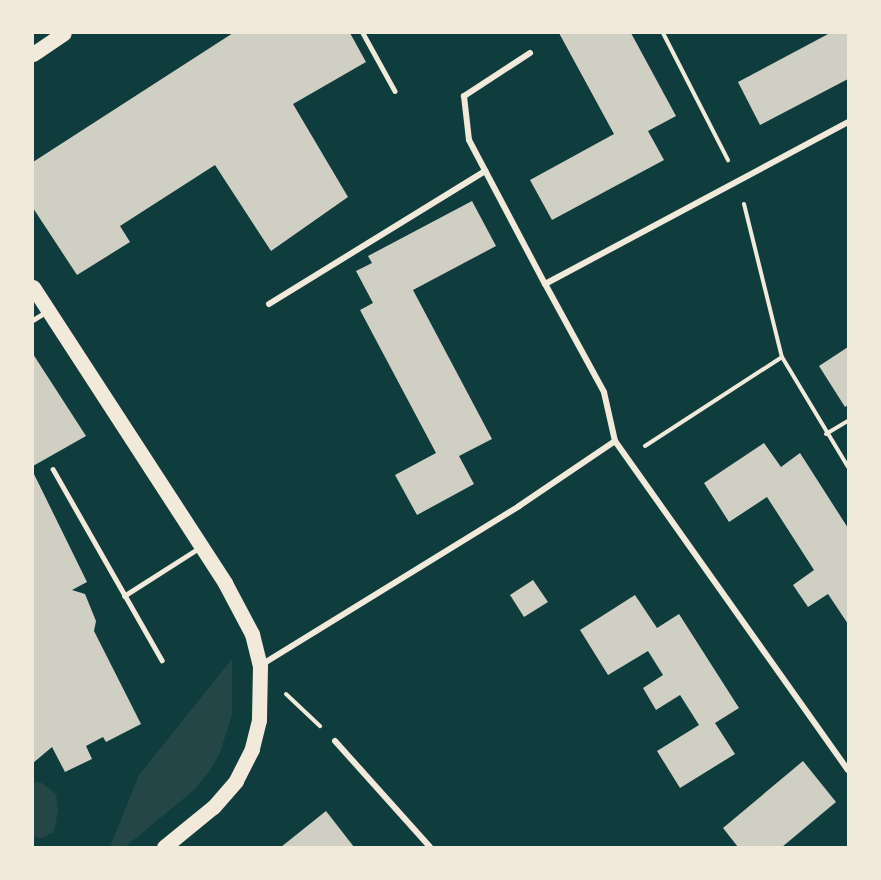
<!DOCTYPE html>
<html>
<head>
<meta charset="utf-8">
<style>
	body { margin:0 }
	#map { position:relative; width:881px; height:880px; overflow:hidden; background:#0f3d3e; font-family:"Space Grotesk",sans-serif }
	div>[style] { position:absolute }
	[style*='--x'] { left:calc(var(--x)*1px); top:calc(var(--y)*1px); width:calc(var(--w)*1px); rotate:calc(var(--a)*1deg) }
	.green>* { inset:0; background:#244646 }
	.building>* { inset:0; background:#cfcfc3 }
	.path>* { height:4px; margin:-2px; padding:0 2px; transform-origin:2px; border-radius:2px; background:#f1e9da }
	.service>* { height:4.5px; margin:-2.25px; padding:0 2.25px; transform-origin:2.25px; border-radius:2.25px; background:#f1e9da }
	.minor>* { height:6px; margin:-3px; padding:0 3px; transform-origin:3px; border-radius:3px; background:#f1e9da }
	.primary>* { height:15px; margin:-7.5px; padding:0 7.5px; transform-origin:7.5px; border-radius:7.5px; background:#f1e9da }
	span { translate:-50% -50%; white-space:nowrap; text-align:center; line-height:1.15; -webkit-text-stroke:4.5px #f1e9da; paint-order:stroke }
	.frame { position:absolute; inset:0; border:34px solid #f1e9da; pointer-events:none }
</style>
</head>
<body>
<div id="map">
	<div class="green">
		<i style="clip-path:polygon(232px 659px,232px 714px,220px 753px,209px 772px,194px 790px,125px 847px,110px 847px,139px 775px)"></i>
		<i style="clip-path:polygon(33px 782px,42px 783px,56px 794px,58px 810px,54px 832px,42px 838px,33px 836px)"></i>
	</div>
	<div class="building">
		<i style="clip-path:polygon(233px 33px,350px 33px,366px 62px,293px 104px,348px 197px,271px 251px,215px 165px,120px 226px,130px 242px,77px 275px,33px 208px,33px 162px)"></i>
		<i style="clip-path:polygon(559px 33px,631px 33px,676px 116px,648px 131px,664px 160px,552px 220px,530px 180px,614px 134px)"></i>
		<i style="clip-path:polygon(830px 33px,848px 33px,848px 79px,760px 125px,738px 82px)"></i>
		<i style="clip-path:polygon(472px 201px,496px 246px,413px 290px,492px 439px,459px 456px,474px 484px,417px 515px,395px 475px,436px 453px,360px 310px,373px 303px,356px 271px,372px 263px,368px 256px)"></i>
		<i style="clip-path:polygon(848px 347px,848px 405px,845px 407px,819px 366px)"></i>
		<i style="clip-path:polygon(33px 354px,86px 436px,33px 466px)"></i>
		<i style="clip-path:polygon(764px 443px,781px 467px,800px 453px,848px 528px,848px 624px,828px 594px,808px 607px,793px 585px,814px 570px,767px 497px,729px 522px,704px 483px)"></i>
		<i style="clip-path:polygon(33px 472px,87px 582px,72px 590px,85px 594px,96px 621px,94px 631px,141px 724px,106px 742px,103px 737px,86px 746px,92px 759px,65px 772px,52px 747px,33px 763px)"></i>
		<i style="clip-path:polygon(533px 580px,548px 602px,524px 617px,510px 595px)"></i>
		<i style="clip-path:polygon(635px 595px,657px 628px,679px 614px,739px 708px,715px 723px,735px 754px,680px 788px,657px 751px,699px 725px,680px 695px,656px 710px,643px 688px,663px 675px,648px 651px,608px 675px,580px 630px)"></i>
		<i style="clip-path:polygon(803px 761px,836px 802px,782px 847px,738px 847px,723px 828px)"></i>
		<i style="clip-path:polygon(326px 811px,354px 847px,281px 847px)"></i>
	</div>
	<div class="path">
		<i style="--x:663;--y:33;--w:143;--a:62.9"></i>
		<i style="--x:744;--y:204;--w:158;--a:76.1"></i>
		<i style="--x:826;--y:434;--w:26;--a:-31"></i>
		<i style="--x:645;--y:446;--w:163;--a:-33"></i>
		<i style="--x:782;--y:357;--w:128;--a:59"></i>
		<i style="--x:286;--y:694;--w:47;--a:43.3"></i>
	</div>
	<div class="service">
		<i style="--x:363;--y:33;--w:66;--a:61.1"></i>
		<i style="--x:33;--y:320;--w:15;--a:-32"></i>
		<i style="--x:53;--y:469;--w:220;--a:60.3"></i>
		<i style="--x:124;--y:596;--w:89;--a:-32.6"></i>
	</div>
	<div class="minor">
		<i style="--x:530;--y:53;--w:79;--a:146.9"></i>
		<i style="--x:464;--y:96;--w:44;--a:83.5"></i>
		<i style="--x:469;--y:140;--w:163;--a:62.2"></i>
		<i style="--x:269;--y:304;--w:254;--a:-31.6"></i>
		<i style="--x:615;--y:441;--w:50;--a:-102.7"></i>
		<i style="--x:604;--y:392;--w:123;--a:-118.6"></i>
		<i style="--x:545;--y:284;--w:344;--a:-28.1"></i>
		<i style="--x:261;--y:665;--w:303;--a:-31.6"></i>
		<i style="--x:519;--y:506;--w:116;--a:-34.1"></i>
		<i style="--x:615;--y:441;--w:403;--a:54.7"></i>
		<i style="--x:335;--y:741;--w:142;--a:48.1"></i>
	</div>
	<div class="primary">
		<i style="--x:33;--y:54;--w:37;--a:-34"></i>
		<i style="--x:33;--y:287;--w:353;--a:57"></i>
		<i style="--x:225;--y:583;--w:58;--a:62.1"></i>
		<i style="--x:252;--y:634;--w:33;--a:76"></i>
		<i style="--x:260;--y:666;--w:54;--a:91.1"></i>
		<i style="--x:259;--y:720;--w:30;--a:104"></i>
		<i style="--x:252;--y:749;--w:36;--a:117"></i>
		<i style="--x:236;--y:781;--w:35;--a:131"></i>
		<i style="--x:213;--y:807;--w:63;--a:140.8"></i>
	</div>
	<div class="frame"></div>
</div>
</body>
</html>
